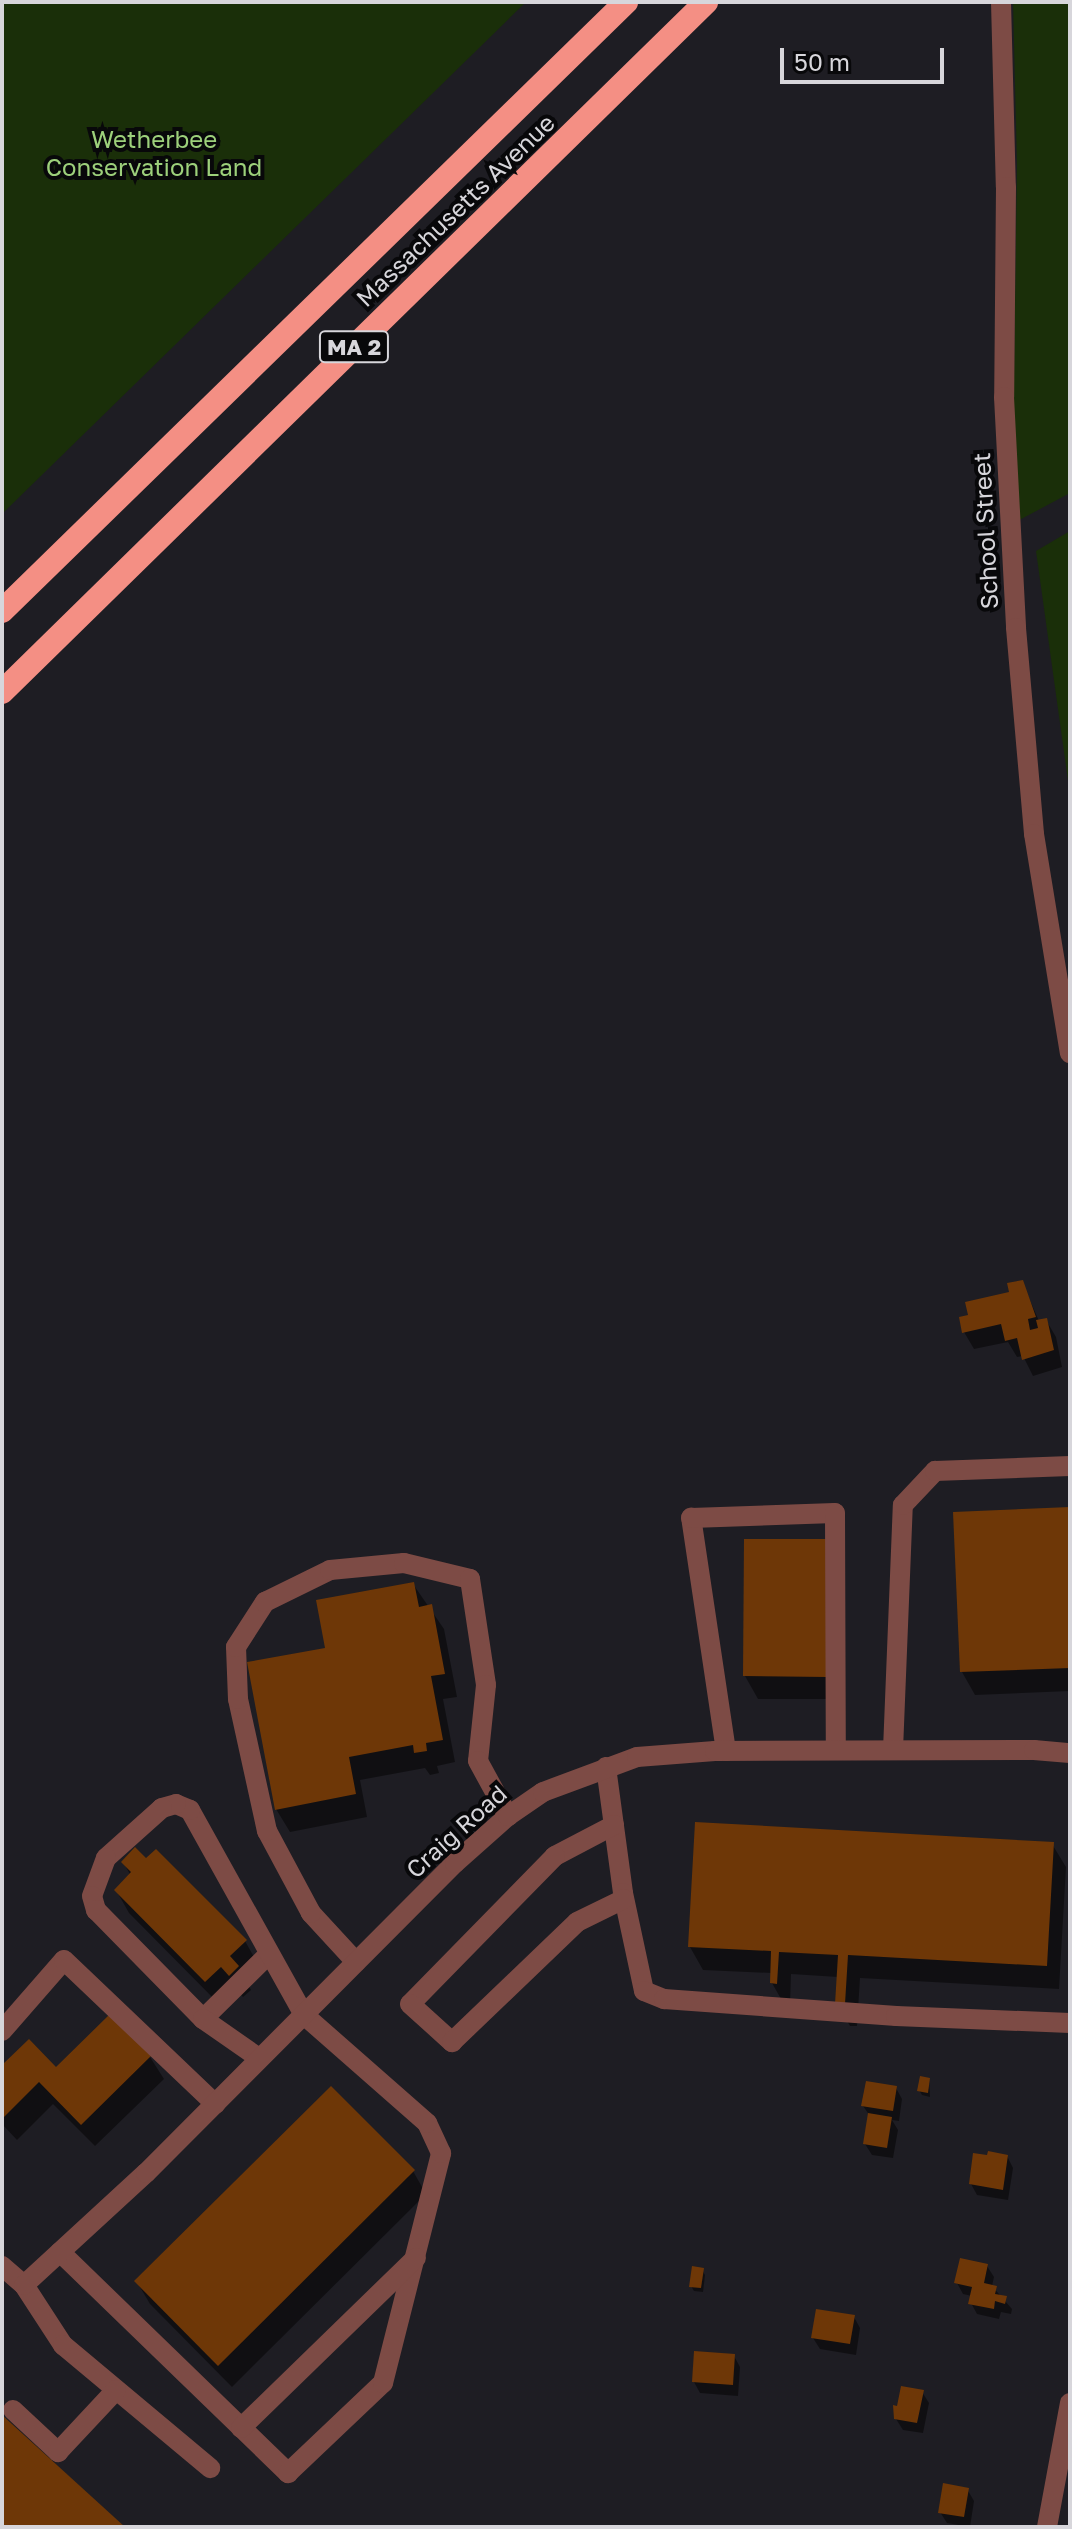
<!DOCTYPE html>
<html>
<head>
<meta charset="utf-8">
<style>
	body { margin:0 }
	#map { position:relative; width:1072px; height:2529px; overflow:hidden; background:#1e1d23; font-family:"Golos Text",sans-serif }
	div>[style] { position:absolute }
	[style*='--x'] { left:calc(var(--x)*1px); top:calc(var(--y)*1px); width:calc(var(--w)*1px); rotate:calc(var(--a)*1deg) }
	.green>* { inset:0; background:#1a2f09 }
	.shadow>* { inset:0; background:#0007 }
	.building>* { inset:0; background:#6e3707 }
	.minor>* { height:20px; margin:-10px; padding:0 10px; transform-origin:10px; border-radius:10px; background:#7d4b45 }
	.highway>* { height:24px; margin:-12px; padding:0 12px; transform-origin:12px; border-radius:12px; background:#f48f84 }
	span { translate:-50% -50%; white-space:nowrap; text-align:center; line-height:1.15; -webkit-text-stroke:8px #08080a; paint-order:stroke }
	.shield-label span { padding:2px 6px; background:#08080a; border:2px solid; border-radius:6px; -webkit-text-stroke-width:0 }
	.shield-label { font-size:22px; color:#d7d6db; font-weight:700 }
	.park-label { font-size:24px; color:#9dd07b }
	.street-label { font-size:24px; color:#d7d6db }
	.frame { position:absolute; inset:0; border:4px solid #d7d6db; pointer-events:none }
	.scale { position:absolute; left:780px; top:48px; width:164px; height:36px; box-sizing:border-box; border:4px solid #d7d6db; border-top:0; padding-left:10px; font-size:24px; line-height:28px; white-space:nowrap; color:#d7d6db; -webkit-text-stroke:6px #08080a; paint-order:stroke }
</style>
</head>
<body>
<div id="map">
	<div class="green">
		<i style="clip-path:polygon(2px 2px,526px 2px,2px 514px)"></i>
		<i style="clip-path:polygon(1013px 2px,1070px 2px,1070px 493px,1012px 524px,1017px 165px)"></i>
		<i style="clip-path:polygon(1070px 531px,1070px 795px,1036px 551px)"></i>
	</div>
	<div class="shadow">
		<i style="clip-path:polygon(1022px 1282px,1039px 1321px,1046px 1320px,1056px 1337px,1062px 1367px,1033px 1376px,1023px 1356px,1017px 1357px,1008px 1342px,974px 1349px,964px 1332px)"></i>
		<i style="clip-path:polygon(1070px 1509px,1070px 1691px,975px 1695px,962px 1672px)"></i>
		<i style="clip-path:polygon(746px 1541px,839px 1699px,758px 1699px,745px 1676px)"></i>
		<i style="clip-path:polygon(413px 1584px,444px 1629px,457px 1697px,443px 1699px,455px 1762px,437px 1766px,439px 1773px,430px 1775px,425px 1768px,360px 1780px,367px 1817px,290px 1832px,276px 1809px,327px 1649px)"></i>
		<i style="clip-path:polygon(1052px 1844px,1066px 1867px,1059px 1989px,860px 1978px,857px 2026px,850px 2026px,837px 2003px,838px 1977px,791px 1974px,790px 2006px,785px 2006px,772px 1983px,772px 1973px,703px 1970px,690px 1947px)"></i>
		<i style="clip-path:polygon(123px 1862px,245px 1941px,258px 1964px,244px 1978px,251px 1990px,243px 1997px,235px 1988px,219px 2004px,129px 1913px,116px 1890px,131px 1876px)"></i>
		<i style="clip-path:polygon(150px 2057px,164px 2079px,95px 2146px,53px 2104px,17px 2140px,2px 2124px,2px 2066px,56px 2070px)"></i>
		<i style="clip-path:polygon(929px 2079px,930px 2097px,922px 2095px,919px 2090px)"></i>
		<i style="clip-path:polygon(896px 2088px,902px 2099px,899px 2121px,892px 2120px,898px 2130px,893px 2158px,872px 2155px,865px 2144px,870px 2116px,863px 2106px)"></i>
		<i style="clip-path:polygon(1007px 2156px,1013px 2168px,1008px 2200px,977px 2195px,971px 2184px)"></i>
		<i style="clip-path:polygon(413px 2171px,426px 2194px,232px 2387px,150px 2304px,137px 2282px)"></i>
		<i style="clip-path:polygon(987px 2266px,994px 2277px,992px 2286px,1012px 2309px,1011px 2314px,1001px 2312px,999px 2319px,977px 2314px,971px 2303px,972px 2296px,963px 2294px,957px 2283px)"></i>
		<i style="clip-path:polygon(702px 2270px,705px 2275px,703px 2292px,694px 2291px,691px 2286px)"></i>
		<i style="clip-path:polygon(854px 2317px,860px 2328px,856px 2355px,820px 2349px,813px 2338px)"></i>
		<i style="clip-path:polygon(734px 2356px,740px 2367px,738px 2396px,700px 2393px,694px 2382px)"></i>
		<i style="clip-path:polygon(922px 2392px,929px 2403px,923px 2433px,903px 2430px,896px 2419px)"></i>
		<i style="clip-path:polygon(967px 2489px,974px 2501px,970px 2527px,947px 2523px,940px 2512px)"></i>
	</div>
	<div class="building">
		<i style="clip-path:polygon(1023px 1280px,1036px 1317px,1028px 1319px,1030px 1330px,1038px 1328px,1036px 1320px,1047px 1318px,1054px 1350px,1022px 1360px,1017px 1338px,1005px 1341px,1001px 1324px,962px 1333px,959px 1317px,968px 1315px,965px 1302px,1009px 1292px,1007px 1283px)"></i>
		<i style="clip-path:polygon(1070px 1507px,1070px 1668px,960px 1672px,953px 1512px)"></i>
		<i style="clip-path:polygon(744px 1539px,828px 1539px,827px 1677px,743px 1676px)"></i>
		<i style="clip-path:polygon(414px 1582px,419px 1607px,432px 1604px,445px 1674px,431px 1676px,443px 1740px,426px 1743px,427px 1751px,414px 1753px,413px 1745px,349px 1757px,356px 1794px,275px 1810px,247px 1662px,325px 1648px,316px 1600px)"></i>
		<i style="clip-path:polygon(695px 1822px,1054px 1842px,1047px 1966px,848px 1955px,845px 2004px,835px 2004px,838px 1955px,779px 1952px,777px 1984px,770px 1983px,771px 1951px,688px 1947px)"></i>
		<i style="clip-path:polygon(135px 1847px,146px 1858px,156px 1849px,247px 1940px,230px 1956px,239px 1966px,229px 1976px,221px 1967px,205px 1982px,114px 1890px,131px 1872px,121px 1862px)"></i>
		<i style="clip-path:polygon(111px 2013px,152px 2055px,81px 2125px,39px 2082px,2px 2119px,2px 2065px,29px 2039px,56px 2067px)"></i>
		<i style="clip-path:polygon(920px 2076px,930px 2078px,928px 2093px,917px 2091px)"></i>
		<i style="clip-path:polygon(866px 2081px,897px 2086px,893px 2111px,861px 2106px)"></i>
		<i style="clip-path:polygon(331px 2086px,415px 2170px,218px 2366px,134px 2281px)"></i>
		<i style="clip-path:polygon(868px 2113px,892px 2117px,887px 2148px,863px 2144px)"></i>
		<i style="clip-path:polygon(988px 2151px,1008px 2155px,1003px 2190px,969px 2184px,973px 2153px,987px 2155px)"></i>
		<i style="clip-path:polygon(960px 2258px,988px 2264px,984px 2283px,997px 2286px,995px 2294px,1007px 2296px,1005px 2304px,995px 2301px,994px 2309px,968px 2304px,972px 2287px,954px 2283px)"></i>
		<i style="clip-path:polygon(692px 2266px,704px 2268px,701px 2288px,689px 2287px)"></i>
		<i style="clip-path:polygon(816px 2309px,855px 2315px,850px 2344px,811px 2338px)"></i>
		<i style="clip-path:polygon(694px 2351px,735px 2354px,733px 2385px,692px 2382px)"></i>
		<i style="clip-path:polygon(901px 2386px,924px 2390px,917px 2423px,894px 2419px,893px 2405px,897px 2406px)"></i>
		<i style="clip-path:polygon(2px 2415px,125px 2527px,2px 2527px)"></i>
		<i style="clip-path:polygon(943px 2483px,969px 2488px,964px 2517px,938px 2513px)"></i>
	</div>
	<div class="minor">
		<i style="--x:1001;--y:2;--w:185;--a:88.5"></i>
		<i style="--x:1006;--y:187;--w:210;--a:90.5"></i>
		<i style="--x:1004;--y:397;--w:231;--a:87"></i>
		<i style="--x:1016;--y:628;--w:207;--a:85"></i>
		<i style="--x:1034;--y:834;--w:222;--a:80.7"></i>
		<i style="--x:893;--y:1750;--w:245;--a:-87.7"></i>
		<i style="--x:903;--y:1505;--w:47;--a:-46.7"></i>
		<i style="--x:935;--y:1471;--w:135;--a:-2.1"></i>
		<i style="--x:726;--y:1751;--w:236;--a:-98.5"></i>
		<i style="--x:691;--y:1518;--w:144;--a:-2"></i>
		<i style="--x:835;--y:1513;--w:237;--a:89.8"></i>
		<i style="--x:606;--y:1767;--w:127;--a:82.3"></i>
		<i style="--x:623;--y:1893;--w:100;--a:77.9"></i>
		<i style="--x:644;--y:1991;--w:22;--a:22"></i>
		<i style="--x:664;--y:1999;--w:233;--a:4.2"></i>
		<i style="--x:896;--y:2016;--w:174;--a:2.3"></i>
		<i style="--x:614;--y:1825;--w:67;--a:152.3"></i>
		<i style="--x:555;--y:1856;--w:207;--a:134.4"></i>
		<i style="--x:410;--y:2004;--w:57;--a:42.1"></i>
		<i style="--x:452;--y:2042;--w:173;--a:-43.8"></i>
		<i style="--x:577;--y:1922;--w:52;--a:-26.1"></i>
		<i style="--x:356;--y:1962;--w:67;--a:-132.6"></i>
		<i style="--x:311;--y:1913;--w:93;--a:-118.2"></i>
		<i style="--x:267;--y:1831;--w:135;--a:-102.4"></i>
		<i style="--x:238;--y:1699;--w:52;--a:-92.2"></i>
		<i style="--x:236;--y:1647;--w:54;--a:-57.2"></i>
		<i style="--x:265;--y:1602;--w:72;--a:-26.2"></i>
		<i style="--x:330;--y:1570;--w:74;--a:-5.4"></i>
		<i style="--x:404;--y:1563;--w:68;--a:13.6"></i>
		<i style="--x:470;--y:1579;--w:107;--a:81.4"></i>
		<i style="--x:486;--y:1685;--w:76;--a:96"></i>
		<i style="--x:478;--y:1761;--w:63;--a:61.4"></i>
		<i style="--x:203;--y:2019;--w:93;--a:-44.6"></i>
		<i style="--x:2;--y:2031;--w:94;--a:-48.9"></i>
		<i style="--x:64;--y:1960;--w:209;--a:43.6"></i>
		<i style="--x:60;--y:2252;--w:318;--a:44.1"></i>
		<i style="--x:288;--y:2473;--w:131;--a:-43.5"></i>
		<i style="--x:383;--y:2383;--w:237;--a:-75.8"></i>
		<i style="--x:441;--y:2153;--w:33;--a:-115"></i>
		<i style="--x:427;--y:2123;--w:164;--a:-138.7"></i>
		<i style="--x:304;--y:2015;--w:235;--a:-119.1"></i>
		<i style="--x:190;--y:1810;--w:15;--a:-157"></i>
		<i style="--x:176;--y:1804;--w:15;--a:164"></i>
		<i style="--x:162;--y:1808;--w:75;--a:138.2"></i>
		<i style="--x:106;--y:1858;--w:40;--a:110.2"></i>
		<i style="--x:92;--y:1896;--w:15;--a:74"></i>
		<i style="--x:96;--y:1910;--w:153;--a:45.5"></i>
		<i style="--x:203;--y:2019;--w:68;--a:34.9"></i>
		<i style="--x:2;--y:2266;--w:29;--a:41"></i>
		<i style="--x:24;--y:2285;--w:72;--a:57"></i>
		<i style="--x:63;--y:2345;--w:192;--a:39.9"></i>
		<i style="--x:24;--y:2285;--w:166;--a:-42.6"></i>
		<i style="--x:146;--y:2173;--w:438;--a:-45.1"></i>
		<i style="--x:455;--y:1863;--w:71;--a:-41.6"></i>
		<i style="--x:508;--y:1816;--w:42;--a:-34.4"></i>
		<i style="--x:543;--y:1792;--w:100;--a:-20.4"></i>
		<i style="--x:637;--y:1757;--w:78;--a:-4.4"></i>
		<i style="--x:715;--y:1751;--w:319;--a:-0.2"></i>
		<i style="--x:1034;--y:1750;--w:36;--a:5"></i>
		<i style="--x:13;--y:2410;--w:62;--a:43"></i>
		<i style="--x:58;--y:2452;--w:85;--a:-46.9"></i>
		<i style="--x:241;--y:2428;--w:244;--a:-44.2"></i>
		<i style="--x:1047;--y:2527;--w:126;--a:-79.5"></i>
	</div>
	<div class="highway">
		<i style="--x:2;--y:611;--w:872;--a:-44.3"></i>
		<i style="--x:2;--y:692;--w:986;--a:-44.42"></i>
	</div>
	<div class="shield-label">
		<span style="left:354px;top:347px">MA 2</span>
	</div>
	<div class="park-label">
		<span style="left:154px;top:153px">Wetherbee<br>Conservation Land</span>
	</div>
	<div class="street-label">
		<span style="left:455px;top:210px;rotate:-44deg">Massachusetts Avenue</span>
		<span style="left:985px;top:531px;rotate:-93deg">School Street</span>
		<span style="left:456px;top:1831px;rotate:-42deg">Craig Road</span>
	</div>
	<div class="frame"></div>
	<div class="scale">50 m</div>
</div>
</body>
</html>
